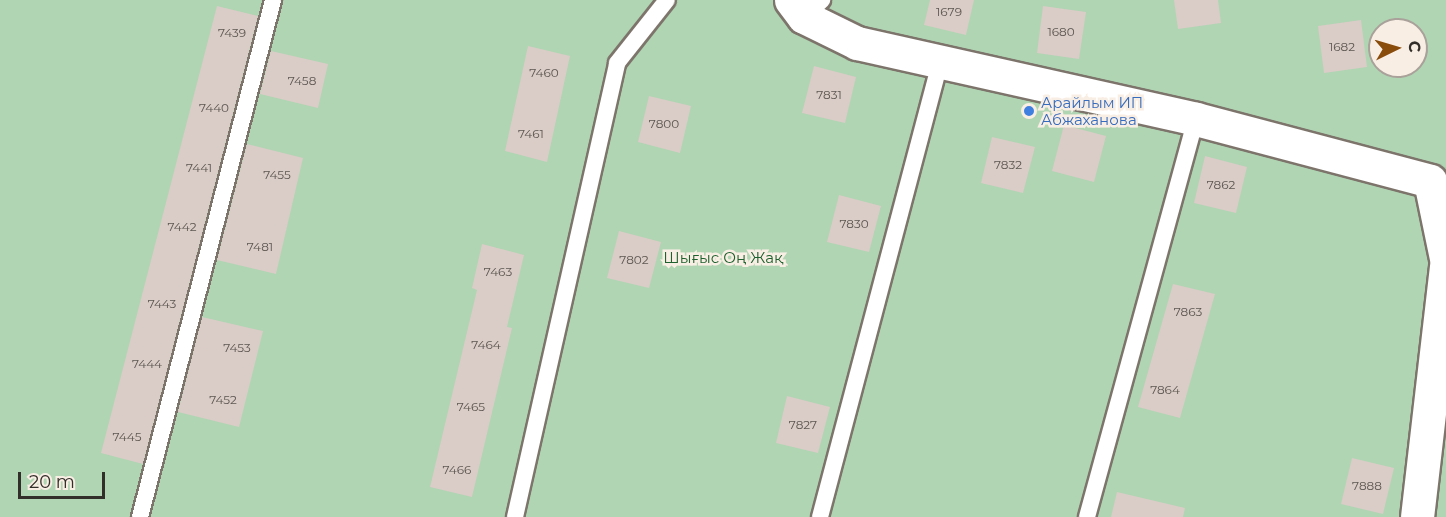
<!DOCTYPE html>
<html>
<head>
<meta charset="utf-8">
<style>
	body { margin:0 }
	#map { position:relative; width:1446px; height:517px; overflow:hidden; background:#f9eee4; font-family:Montserrat,sans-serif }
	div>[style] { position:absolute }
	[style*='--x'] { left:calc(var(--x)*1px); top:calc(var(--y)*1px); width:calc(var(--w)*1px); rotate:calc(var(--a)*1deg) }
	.green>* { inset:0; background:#afd5b3 }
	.building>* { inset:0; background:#daccc6 }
	.roads { filter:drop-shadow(2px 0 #7d746b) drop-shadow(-2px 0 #7d746b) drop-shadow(0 2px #7d746b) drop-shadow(0 -2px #7d746b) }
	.lane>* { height:16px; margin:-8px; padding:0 8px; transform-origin:8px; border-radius:8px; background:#fff }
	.street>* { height:33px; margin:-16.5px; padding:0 16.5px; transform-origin:16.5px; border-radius:16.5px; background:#fff }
	.dots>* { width:16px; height:16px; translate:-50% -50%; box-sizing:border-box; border:3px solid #f9eee4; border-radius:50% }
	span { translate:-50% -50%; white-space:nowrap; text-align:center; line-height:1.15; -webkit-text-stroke:5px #f9eee4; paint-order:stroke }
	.number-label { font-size:12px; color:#5c5651 }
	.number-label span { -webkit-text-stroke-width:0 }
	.shop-label { font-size:15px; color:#366cbe }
	.left { translate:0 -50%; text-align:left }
	.park-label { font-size:15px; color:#1d612e }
	.north { position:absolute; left:1368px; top:18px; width:60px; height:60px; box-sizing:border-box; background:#f9eee4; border:2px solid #a9a19a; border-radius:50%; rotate:85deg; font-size:16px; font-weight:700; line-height:24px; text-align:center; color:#322e2a }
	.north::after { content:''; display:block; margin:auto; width:21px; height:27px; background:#894c0b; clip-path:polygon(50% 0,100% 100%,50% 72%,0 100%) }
	.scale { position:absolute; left:18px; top:472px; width:87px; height:27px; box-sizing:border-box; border:3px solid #322e2a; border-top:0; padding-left:8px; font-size:18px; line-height:21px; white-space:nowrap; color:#322e2a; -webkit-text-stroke:4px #f9eee4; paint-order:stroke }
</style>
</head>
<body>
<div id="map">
	<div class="green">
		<i style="clip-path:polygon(evenodd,0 0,1446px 0,1446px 517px,0 517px,0 0,1380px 30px,1416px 30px,1416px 66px,1380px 66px,1380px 30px)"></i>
	</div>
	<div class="building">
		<i style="clip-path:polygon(930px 0,974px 0,966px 35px,924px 25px)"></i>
		<i style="clip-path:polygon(1174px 0,1218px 0,1221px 23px,1178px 29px)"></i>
		<i style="clip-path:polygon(217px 6px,258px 16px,143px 464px,101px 453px)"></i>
		<i style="clip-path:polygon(1043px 6px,1086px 12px,1079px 59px,1037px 53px)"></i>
		<i style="clip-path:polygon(1361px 20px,1367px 67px,1324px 73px,1318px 26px)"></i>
		<i style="clip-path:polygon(528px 46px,570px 56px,547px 162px,505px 151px)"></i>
		<i style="clip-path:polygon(271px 51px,328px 64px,318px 108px,260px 94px)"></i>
		<i style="clip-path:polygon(814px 66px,856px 77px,845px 123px,802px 113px)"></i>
		<i style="clip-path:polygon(649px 96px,691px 106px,680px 153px,638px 142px)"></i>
		<i style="clip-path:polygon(1064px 125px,1106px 136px,1094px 182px,1052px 171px)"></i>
		<i style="clip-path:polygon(992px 137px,1035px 147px,1023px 193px,981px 183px)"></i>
		<i style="clip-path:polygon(247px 144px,303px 158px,276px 274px,217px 260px)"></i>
		<i style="clip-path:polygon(1205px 156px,1247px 167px,1236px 213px,1194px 203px)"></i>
		<i style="clip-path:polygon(839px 195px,881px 206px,869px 252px,827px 242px)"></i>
		<i style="clip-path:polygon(619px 231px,661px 242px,649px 288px,607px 278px)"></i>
		<i style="clip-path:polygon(482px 244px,524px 255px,507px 327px,512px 328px,472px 497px,430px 487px,477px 290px,472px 288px)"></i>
		<i style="clip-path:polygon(1173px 284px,1215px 294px,1180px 418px,1138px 407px)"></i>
		<i style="clip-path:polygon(202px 317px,263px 331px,239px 427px,178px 412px)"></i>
		<i style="clip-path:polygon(787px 396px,830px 407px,818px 453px,776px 443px)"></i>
		<i style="clip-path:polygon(1352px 458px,1394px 468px,1383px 514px,1341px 504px)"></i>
		<i style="clip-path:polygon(1117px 492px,1185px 508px,1183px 517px,1111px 517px)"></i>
	</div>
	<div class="roads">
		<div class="lane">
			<i style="--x:804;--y:17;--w:25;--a:-43"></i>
			<i style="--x:140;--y:517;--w:534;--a:-75.57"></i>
			<i style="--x:515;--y:517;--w:465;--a:-77.3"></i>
			<i style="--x:617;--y:63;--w:80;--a:-51.6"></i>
			<i style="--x:820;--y:517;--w:475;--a:-75.2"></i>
			<i style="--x:1087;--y:517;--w:413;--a:-74.7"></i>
		</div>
		<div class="street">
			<i style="--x:791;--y:0;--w:21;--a:53"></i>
			<i style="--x:804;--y:17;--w:59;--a:26.1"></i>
			<i style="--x:857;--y:43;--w:347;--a:12.6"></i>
			<i style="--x:1196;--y:119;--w:242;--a:14.8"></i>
			<i style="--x:1430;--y:181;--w:79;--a:78.3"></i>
			<i style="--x:1417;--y:517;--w:253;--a:-83.4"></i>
		</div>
	</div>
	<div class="dots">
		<i style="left:1029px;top:111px;background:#3f7fe0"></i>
	</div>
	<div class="number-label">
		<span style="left:949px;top:12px">1679</span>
		<span style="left:1061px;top:32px">1680</span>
		<span style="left:232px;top:33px">7439</span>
		<span style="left:1342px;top:47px">1682</span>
		<span style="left:544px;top:73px">7460</span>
		<span style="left:302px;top:81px">7458</span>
		<span style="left:829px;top:95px">7831</span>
		<span style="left:214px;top:108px">7440</span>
		<span style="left:664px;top:124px">7800</span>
		<span style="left:531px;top:134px">7461</span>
		<span style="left:1008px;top:165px">7832</span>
		<span style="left:199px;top:168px">7441</span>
		<span style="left:277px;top:175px">7455</span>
		<span style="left:1221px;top:185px">7862</span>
		<span style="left:854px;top:224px">7830</span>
		<span style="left:182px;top:227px">7442</span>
		<span style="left:260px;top:247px">7481</span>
		<span style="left:634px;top:260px">7802</span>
		<span style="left:498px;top:272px">7463</span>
		<span style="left:162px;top:304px">7443</span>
		<span style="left:1188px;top:312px">7863</span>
		<span style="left:486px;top:345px">7464</span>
		<span style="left:237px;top:348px">7453</span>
		<span style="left:147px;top:364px">7444</span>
		<span style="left:1165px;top:390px">7864</span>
		<span style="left:223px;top:400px">7452</span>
		<span style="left:471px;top:407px">7465</span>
		<span style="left:803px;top:425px">7827</span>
		<span style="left:127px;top:437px">7445</span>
		<span style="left:457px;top:470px">7466</span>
		<span style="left:1367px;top:486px">7888</span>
	</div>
	<div class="shop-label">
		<span class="left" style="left:1041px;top:111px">Арайлым ИП<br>Абжаханова</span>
	</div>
	<div class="park-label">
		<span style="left:723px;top:258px">Шығыс Оң Жақ</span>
	</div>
	<div class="north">С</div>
	<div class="scale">20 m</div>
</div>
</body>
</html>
